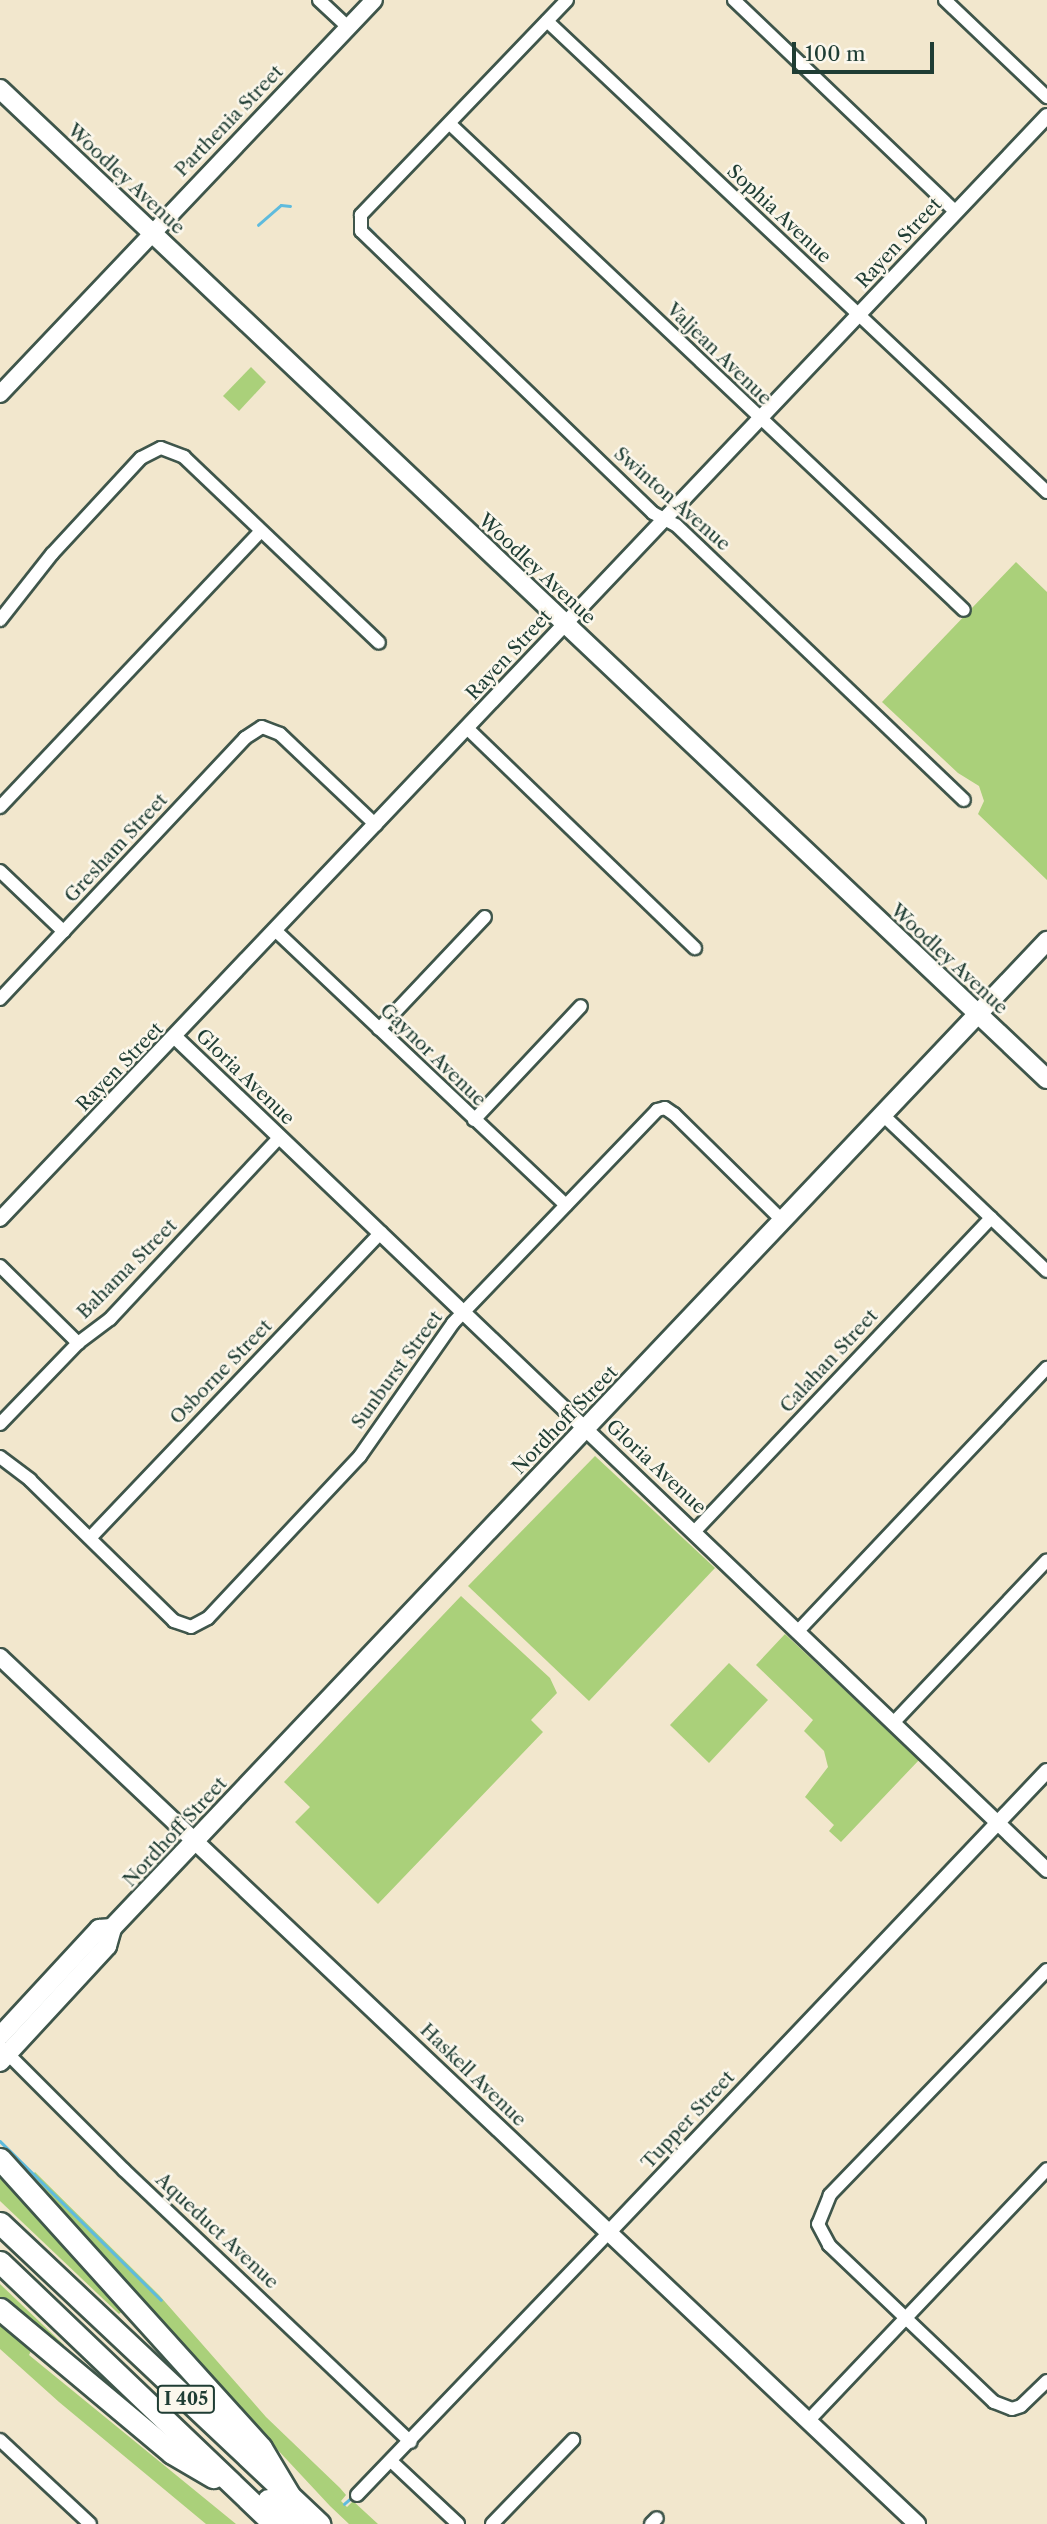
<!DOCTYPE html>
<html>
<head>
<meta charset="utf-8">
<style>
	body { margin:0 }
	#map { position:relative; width:1047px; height:2524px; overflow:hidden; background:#f2e7cd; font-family:"Libre Caslon Text",serif }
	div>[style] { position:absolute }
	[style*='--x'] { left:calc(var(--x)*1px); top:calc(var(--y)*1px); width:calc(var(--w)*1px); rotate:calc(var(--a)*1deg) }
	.green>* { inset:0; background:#aad07a }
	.stream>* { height:2.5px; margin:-1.25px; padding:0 1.25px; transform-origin:1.25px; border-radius:1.25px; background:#5fbbdd }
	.roads { filter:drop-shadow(2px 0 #3f564b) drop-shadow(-2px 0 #3f564b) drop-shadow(0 2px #3f564b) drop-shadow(0 -2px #3f564b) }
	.minor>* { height:12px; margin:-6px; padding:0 6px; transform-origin:6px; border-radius:6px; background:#fff }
	.tertiary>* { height:14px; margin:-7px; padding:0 7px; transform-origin:7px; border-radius:7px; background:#fff }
	.secondary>* { height:16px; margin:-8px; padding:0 8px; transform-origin:8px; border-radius:8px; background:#fff }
	.primary>* { height:18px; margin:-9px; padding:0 9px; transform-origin:9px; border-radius:9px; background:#fff }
	.motorway>* { height:21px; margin:-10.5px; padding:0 10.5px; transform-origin:10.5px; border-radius:10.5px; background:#fff }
	span { translate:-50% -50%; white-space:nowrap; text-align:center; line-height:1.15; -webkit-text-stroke:5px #fbf7ec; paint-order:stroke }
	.shield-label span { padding:2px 5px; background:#fbf7ec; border:2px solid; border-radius:5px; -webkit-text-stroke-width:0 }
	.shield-label { font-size:18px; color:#1f3d34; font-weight:700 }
	.street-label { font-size:19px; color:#1f3d34 }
	.scale { position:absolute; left:792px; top:42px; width:142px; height:32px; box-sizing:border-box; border:4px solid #1f3d34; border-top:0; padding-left:9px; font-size:21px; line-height:24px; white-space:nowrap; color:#1f3d34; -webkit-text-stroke:5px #fbf7ec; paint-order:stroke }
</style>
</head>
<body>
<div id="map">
	<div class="green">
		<i style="clip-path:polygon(251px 367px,266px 382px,239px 411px,223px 396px)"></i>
		<i style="clip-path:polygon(1016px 562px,1047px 592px,1047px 880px,978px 814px,984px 801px,979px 786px,958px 773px,882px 702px)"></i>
		<i style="clip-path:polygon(595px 1456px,715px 1568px,589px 1701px,468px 1586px)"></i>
		<i style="clip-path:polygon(461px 1596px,550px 1678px,557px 1693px,531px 1720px,543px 1732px,378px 1904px,295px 1822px,310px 1807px,284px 1782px)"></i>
		<i style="clip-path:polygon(785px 1634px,919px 1760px,841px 1842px,829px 1831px,834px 1825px,805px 1797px,828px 1767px,824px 1751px,804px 1731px,813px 1720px,756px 1665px)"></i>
		<i style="clip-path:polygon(729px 1663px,768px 1700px,709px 1763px,670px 1725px)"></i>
		<i style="clip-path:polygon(0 2170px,125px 2309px,119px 2314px,0 2201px)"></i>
		<i style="clip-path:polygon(35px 2172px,159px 2295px,266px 2417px,340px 2488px,346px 2495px,341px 2501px,347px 2507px,353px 2501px,378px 2524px,349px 2524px,330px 2506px,177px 2342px,142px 2297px,135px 2302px,26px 2181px)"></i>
		<i style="clip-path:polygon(0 2284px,64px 2345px,60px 2352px,0 2303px)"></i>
		<i style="clip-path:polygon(0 2320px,33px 2347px,29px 2355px,236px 2524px,206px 2524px,59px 2402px,0 2349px)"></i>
	</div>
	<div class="stream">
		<i style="--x:365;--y:224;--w:14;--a:45"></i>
		<i style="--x:258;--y:225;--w:30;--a:-41"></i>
		<i style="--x:281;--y:205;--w:9;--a:6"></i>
		<i style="--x:0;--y:2141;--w:226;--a:44.6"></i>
		<i style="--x:344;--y:2504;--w:11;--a:-41"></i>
	</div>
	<div class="roads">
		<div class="minor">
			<i style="--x:319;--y:0;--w:40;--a:43"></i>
			<i style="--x:567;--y:0;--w:298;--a:133.8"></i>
			<i style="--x:361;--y:215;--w:16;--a:90"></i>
			<i style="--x:361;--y:231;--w:406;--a:44"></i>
			<i style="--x:653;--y:513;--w:26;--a:28"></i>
			<i style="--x:676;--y:525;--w:398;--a:43.7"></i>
			<i style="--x:734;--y:0;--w:306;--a:43.7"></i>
			<i style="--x:945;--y:0;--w:141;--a:43.6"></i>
			<i style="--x:547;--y:21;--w:687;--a:43.29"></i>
			<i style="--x:450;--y:124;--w:707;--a:43.4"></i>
			<i style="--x:0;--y:620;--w:84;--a:-51.8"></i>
			<i style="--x:52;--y:554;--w:131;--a:-47.2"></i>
			<i style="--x:141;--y:458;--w:22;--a:-27"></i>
			<i style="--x:161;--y:448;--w:25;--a:21"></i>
			<i style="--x:184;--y:457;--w:269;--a:43.6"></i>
			<i style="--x:467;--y:728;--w:317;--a:44"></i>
			<i style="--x:0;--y:807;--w:377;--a:-46.6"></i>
			<i style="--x:0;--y:871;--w:88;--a:43.6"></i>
			<i style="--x:276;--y:931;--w:399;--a:43.4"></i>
			<i style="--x:0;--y:999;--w:358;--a:-46.8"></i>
			<i style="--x:245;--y:738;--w:20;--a:-33"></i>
			<i style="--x:262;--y:727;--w:19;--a:21"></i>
			<i style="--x:280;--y:734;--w:132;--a:43.5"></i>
			<i style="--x:379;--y:1029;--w:154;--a:-46.6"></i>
			<i style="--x:883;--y:1115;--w:226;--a:43.6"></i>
			<i style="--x:474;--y:1120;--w:156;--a:-46.8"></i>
			<i style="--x:0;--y:1266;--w:110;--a:44.6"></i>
			<i style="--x:0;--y:1424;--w:112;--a:-46.1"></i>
			<i style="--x:78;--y:1343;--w:40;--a:-37"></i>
			<i style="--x:110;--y:1319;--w:248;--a:-47"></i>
			<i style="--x:0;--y:1457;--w:38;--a:37"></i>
			<i style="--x:30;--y:1480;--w:202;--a:44.4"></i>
			<i style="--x:174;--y:1621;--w:18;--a:19"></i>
			<i style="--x:191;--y:1627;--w:19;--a:-28"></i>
			<i style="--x:208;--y:1618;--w:222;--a:-46.8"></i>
			<i style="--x:360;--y:1456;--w:162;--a:-55"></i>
			<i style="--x:453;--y:1323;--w:295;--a:-46.2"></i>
			<i style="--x:657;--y:1110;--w:8;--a:-14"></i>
			<i style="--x:665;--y:1108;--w:11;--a:34"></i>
			<i style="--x:674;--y:1114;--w:153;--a:44.5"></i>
			<i style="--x:695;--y:1531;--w:431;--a:-46.6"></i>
			<i style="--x:90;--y:1538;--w:422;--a:-46.4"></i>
			<i style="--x:799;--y:1630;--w:361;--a:-46.6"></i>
			<i style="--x:895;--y:1721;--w:221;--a:-46.6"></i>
			<i style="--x:1047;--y:1970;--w:313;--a:134"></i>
			<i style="--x:830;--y:2195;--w:31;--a:112"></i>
			<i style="--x:818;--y:2224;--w:24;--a:62"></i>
			<i style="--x:829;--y:2245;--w:228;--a:43.6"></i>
			<i style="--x:994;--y:2402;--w:19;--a:21"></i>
			<i style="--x:1012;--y:2409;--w:9;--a:-18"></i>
			<i style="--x:1021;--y:2406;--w:36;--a:-44"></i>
			<i style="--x:0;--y:2046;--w:175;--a:45"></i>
			<i style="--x:124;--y:2170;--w:395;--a:43.5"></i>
			<i style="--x:808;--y:2421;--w:347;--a:-46.5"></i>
			<i style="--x:0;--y:2440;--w:123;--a:43"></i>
			<i style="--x:391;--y:2461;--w:92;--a:43.2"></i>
			<i style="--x:357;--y:2495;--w:364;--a:-46.2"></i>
			<i style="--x:492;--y:2524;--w:117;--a:-46"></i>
			<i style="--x:651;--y:2524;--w:8;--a:-45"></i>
		</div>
		<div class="tertiary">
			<i style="--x:175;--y:1037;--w:1206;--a:43.69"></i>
			<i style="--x:0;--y:1219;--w:1521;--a:-46.49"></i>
			<i style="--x:609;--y:2232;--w:636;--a:-46.47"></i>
		</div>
		<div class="secondary">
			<i style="--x:0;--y:394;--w:543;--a:-46.49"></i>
			<i style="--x:0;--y:1657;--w:1262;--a:43.39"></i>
		</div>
		<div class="primary">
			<i style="--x:0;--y:89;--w:1441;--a:43.4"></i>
			<i style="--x:0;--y:2036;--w:146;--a:-47.2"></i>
			<i style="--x:99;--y:1929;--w:13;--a:-4"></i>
			<i style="--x:0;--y:2062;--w:158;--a:-47.3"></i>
			<i style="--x:107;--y:1946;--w:19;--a:-74"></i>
			<i style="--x:112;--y:1928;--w:1360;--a:-46.55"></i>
		</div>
		<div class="motorway">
			<i style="--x:0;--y:2159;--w:389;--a:47.9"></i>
			<i style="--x:261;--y:2448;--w:55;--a:59.2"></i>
			<i style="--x:0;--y:2223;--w:439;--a:43.3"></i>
			<i style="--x:0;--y:2262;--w:379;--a:43.7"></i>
			<i style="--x:0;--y:2309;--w:224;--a:39.9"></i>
			<i style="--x:172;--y:2453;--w:48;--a:30.3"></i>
			<i style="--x:268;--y:2500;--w:35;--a:44"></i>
		</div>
	</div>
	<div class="shield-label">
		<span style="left:186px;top:2399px">I 405</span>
	</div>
	<div class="street-label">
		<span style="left:229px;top:121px;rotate:-46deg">Parthenia Street</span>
		<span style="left:126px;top:179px;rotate:43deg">Woodley Avenue</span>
		<span style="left:779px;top:214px;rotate:43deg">Sophia Avenue</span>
		<span style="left:899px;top:243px;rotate:-47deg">Rayen Street</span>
		<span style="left:719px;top:354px;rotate:44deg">Valjean Avenue</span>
		<span style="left:672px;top:499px;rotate:41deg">Swinton Avenue</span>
		<span style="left:537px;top:569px;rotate:43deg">Woodley Avenue</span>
		<span style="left:509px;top:655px;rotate:-47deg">Rayen Street</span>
		<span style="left:116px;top:848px;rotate:-47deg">Gresham Street</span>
		<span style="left:949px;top:959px;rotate:43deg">Woodley Avenue</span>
		<span style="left:433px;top:1055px;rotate:44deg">Gaynor Avenue</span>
		<span style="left:120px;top:1067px;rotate:-46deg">Rayen Street</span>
		<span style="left:245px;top:1077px;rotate:44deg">Gloria Avenue</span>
		<span style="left:127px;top:1269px;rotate:-45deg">Bahama Street</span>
		<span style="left:829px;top:1361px;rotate:-47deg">Calahan Street</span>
		<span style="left:397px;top:1370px;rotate:-54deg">Sunburst Street</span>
		<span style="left:221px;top:1372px;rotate:-46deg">Osborne Street</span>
		<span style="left:565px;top:1420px;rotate:-46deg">Nordhoff Street</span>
		<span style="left:656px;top:1467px;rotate:43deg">Gloria Avenue</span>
		<span style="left:175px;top:1832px;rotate:-47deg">Nordhoff Street</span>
		<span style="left:473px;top:2075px;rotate:44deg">Haskell Avenue</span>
		<span style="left:688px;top:2120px;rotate:-47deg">Tupper Street</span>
		<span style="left:217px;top:2231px;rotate:43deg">Aqueduct Avenue</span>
	</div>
	<div class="scale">100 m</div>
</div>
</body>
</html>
